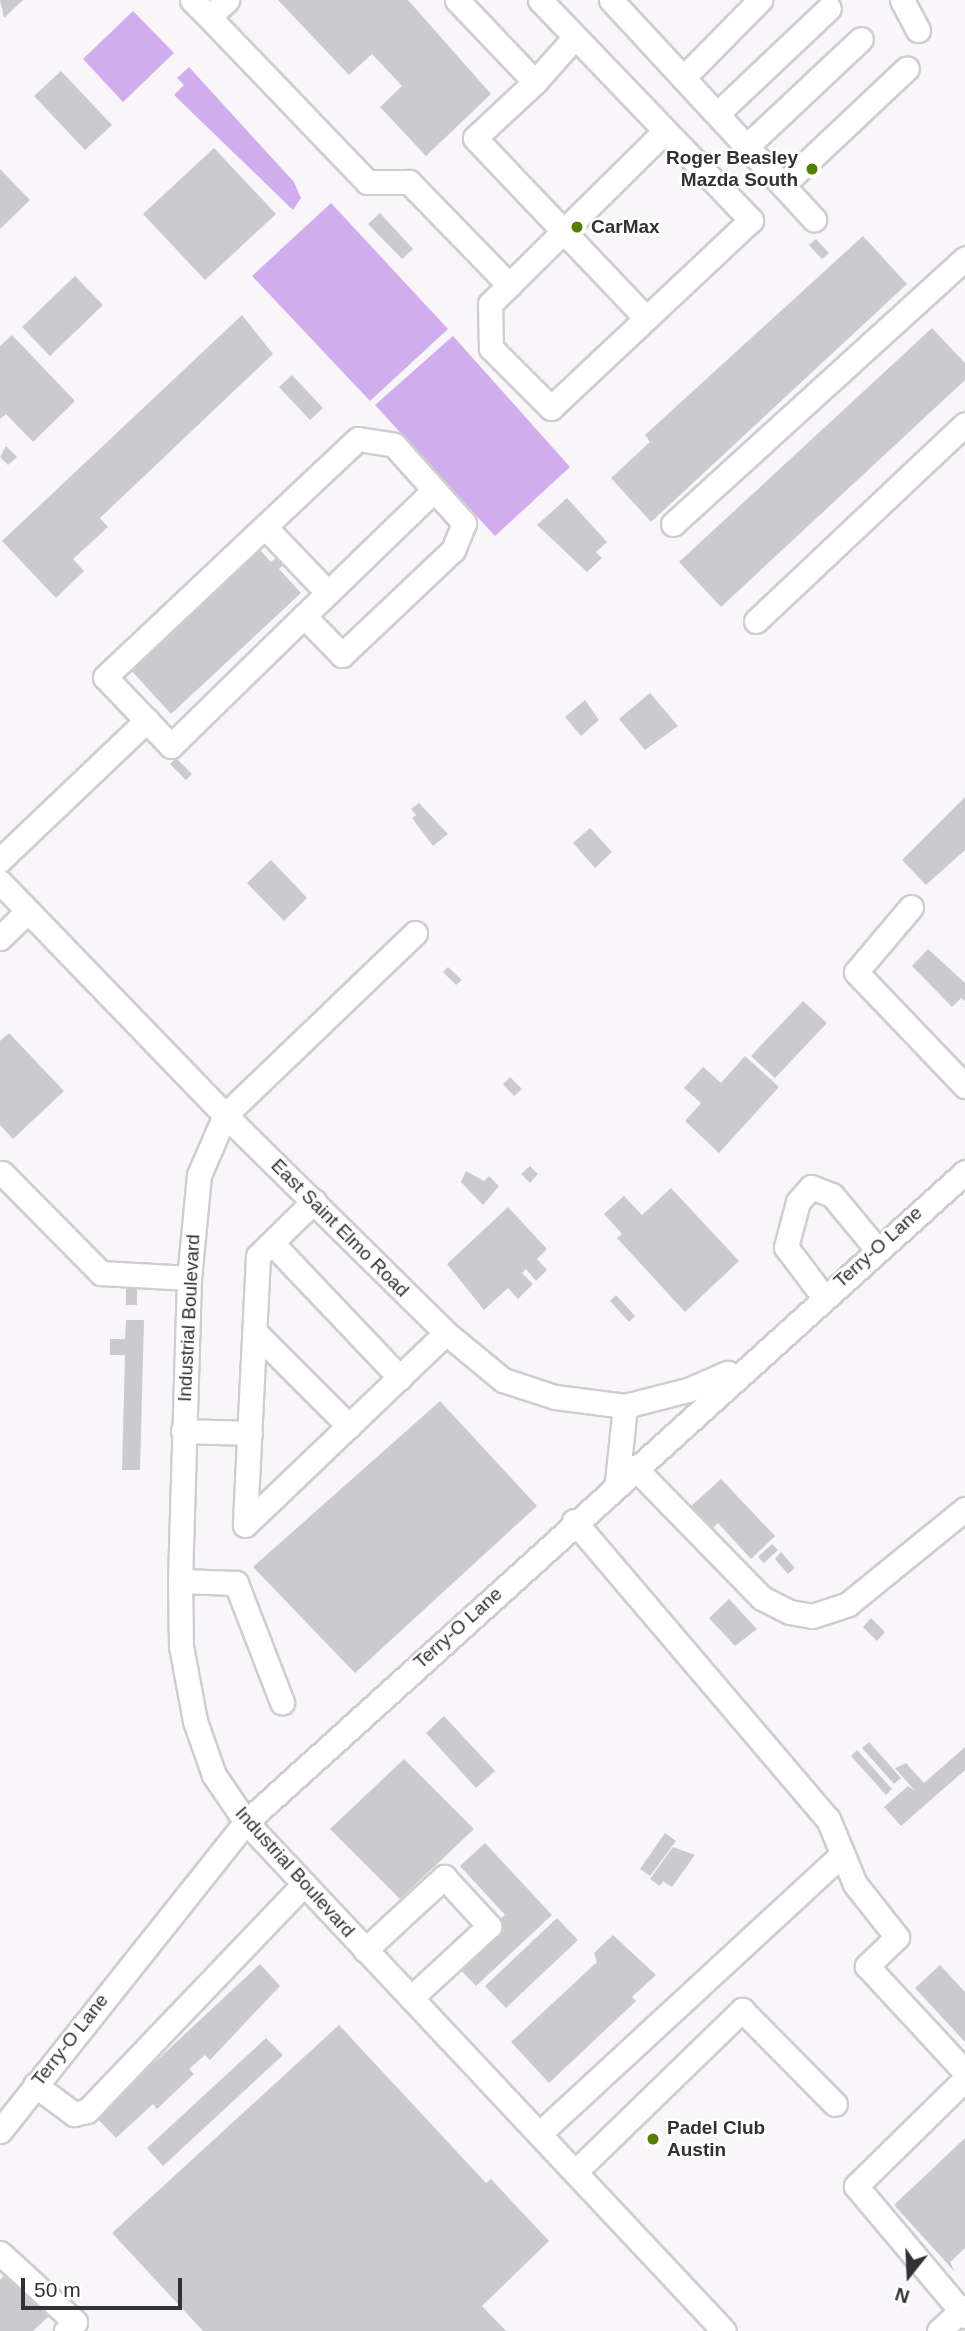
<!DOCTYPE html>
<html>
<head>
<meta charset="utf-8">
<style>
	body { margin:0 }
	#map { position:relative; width:965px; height:2331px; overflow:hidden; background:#f8f6f9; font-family:Helvetica,sans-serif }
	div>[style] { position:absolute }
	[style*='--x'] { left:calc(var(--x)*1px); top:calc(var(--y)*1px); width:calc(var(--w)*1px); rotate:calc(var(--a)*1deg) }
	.water>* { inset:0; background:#d0aeed }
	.building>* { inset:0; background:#cbcacd }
	.roads { filter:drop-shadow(2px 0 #cfcdd0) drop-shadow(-2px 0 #cfcdd0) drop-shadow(0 2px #cfcdd0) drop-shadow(0 -2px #cfcdd0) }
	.minor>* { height:23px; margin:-11.5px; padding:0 11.5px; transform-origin:11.5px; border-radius:11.5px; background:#fff }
	.dots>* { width:19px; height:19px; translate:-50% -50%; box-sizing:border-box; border:4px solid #fff; border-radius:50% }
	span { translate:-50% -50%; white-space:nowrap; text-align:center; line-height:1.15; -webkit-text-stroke:5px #fff; paint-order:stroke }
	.poi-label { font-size:19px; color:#323133; font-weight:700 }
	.right { translate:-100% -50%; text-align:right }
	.left { translate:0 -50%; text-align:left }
	.street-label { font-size:19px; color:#323133 }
	.north { position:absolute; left:874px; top:2240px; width:70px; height:70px; -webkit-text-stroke:5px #fff; paint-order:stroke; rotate:198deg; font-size:19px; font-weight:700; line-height:28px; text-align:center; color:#323133 }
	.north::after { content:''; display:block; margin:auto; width:24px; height:32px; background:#323133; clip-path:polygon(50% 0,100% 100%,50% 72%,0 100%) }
	.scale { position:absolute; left:21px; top:2278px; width:161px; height:32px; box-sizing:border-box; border:4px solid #323133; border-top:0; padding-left:9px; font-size:21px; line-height:24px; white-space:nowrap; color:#323133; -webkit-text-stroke:5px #fff; paint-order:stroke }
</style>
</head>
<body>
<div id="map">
	<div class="water">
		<i style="clip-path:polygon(133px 11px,174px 53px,123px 102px,83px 59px)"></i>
		<i style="clip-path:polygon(189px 67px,294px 182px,301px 198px,293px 210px,174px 95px,184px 85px,177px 78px)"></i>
		<i style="clip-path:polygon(331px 203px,448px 329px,370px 401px,252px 276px)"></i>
		<i style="clip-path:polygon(453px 336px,570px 467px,495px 536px,375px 405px)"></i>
	</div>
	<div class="building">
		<i style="clip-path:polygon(0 0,23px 0,4px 18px)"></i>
		<i style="clip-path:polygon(278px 0,408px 0,491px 94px,426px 156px,380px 107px,402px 86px,372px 54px,349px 75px)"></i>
		<i style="clip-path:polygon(61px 71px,112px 125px,85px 150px,34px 96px)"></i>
		<i style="clip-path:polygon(214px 148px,276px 214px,205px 280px,143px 214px)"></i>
		<i style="clip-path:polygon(0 169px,30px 200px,0 229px)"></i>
		<i style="clip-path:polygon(380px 213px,413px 249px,402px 259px,368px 224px)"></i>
		<i style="clip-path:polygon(863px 236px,907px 284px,651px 522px,611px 478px,650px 442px,645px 435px)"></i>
		<i style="clip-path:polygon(816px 239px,829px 253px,822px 259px,809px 245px)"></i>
		<i style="clip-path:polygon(75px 276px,103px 305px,50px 356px,22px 327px)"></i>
		<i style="clip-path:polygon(242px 315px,273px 354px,100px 518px,108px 527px,73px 559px,84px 571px,56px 598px,2px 541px)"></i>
		<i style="clip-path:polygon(932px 328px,965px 363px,965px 380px,721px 607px,679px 562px)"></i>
		<i style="clip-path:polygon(12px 335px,75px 401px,33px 442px,6px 414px,0 419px,0 346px)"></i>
		<i style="clip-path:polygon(292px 375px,323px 408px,310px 420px,279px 387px)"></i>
		<i style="clip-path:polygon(6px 446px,17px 457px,8px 465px,0 457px)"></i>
		<i style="clip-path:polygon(567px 498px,607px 542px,596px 552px,602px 558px,587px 572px,537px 525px)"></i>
		<i style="clip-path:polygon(259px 549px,271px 562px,277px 557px,284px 564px,279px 569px,301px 593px,171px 714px,130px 669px)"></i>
		<i style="clip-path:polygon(650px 693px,678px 726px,645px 750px,619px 719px)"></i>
		<i style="clip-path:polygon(585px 700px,599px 720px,581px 736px,565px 717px)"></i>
		<i style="clip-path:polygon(176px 758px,192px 774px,186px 780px,170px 764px)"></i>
		<i style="clip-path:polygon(965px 797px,965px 850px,926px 885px,902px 860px)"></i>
		<i style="clip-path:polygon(419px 803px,448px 834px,433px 846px,412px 818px,416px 815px,411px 809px)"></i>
		<i style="clip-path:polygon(590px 828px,612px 852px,595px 868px,573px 843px)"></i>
		<i style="clip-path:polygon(271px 860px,307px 898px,284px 921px,247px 883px)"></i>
		<i style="clip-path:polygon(928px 949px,965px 983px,965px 1001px,961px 998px,952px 1007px,912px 966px)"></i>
		<i style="clip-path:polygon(448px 967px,462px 980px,456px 985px,443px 972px)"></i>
		<i style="clip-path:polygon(803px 1001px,827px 1023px,775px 1078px,751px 1056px)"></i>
		<i style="clip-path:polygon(9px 1033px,64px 1091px,13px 1139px,0 1125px,0 1041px)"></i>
		<i style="clip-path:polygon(745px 1056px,779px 1087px,719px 1153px,685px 1121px,701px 1103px,684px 1088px,703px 1067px,721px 1083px)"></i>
		<i style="clip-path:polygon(510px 1077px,522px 1089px,514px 1096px,503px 1084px)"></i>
		<i style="clip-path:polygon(530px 1166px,538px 1174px,530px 1183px,521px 1174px)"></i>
		<i style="clip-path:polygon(466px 1171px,484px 1181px,489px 1176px,499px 1186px,483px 1205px,461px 1182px)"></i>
		<i style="clip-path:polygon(671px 1188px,739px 1261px,685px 1312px,617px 1238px,622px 1234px,604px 1214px,624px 1196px,642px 1215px)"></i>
		<i style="clip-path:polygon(508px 1207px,547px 1249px,537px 1259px,547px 1270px,536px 1281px,526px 1269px,522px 1273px,533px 1284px,518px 1299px,508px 1288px,484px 1310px,447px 1264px)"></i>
		<i style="clip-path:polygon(126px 1284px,137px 1284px,137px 1305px,126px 1305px)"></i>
		<i style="clip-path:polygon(616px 1295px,635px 1316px,629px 1322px,610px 1301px)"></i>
		<i style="clip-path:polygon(126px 1320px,144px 1320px,140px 1470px,122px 1470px,125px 1355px,110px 1355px,110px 1339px,125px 1339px)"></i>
		<i style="clip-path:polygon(440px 1401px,537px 1506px,355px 1673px,253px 1567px)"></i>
		<i style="clip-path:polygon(721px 1479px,775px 1536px,751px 1559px,718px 1523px,710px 1531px,689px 1508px)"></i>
		<i style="clip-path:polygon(772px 1544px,778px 1550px,764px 1563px,758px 1557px)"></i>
		<i style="clip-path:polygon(781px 1552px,795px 1568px,788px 1574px,775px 1559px)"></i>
		<i style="clip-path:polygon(729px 1599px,757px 1629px,735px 1646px,709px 1618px)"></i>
		<i style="clip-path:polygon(871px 1618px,885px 1632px,877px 1641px,863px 1627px)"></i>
		<i style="clip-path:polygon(444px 1716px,495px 1771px,476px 1788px,426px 1733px)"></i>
		<i style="clip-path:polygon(869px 1742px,901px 1778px,894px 1784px,862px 1748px)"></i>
		<i style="clip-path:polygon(965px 1747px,965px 1770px,901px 1826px,884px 1807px,908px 1786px,915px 1791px,895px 1768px,906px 1763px,924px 1783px)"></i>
		<i style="clip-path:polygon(857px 1750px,892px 1789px,886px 1795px,851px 1756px)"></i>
		<i style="clip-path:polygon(404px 1759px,474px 1829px,400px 1899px,330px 1829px)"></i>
		<i style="clip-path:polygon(665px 1833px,676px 1841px,650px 1876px,640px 1869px)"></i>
		<i style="clip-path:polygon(485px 1843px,552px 1915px,476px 1986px,453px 1962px,505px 1915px,460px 1866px)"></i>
		<i style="clip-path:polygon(673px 1847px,695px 1855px,672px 1887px,663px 1881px,660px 1886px,650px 1879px)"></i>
		<i style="clip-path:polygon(557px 1918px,578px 1940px,506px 2008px,485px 1986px)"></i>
		<i style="clip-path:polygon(613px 1935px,656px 1975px,632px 1997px,636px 2001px,549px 2083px,511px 2042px,597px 1962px,594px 1953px)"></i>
		<i style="clip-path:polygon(260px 1964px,280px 1986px,210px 2060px,205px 2055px,189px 2069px,194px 2074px,157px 2109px,153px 2104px,116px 2138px,96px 2117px)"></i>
		<i style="clip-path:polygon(940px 1965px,965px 1992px,965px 2042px,915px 1988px)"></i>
		<i style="clip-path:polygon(339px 2025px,486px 2183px,491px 2179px,549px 2241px,482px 2306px,506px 2331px,203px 2331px,112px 2233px)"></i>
		<i style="clip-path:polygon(266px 2038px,283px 2055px,163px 2166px,147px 2148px)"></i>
		<i style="clip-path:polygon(965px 2138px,965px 2248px,950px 2262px,955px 2272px,894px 2205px)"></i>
		<i style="clip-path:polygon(8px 2272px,49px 2316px,33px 2331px,0 2331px,0 2280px)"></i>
	</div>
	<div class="roads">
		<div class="minor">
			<i style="--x:192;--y:0;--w:24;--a:45"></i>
			<i style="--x:209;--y:17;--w:25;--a:-43"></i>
			<i style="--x:457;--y:0;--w:113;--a:46.4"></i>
			<i style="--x:535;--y:82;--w:82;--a:137"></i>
			<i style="--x:475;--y:138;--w:248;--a:46.5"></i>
			<i style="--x:540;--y:0;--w:305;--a:46.2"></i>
			<i style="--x:751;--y:220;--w:274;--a:136.8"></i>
			<i style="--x:551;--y:408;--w:85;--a:-135"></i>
			<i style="--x:491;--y:348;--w:44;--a:-91.3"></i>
			<i style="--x:490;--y:304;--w:246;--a:-44.7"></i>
			<i style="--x:611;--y:0;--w:299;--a:47.2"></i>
			<i style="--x:902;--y:0;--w:34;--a:62"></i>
			<i style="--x:209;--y:17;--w:228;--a:46.2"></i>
			<i style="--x:367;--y:182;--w:42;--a:0"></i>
			<i style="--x:409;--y:182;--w:144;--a:45.8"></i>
			<i style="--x:683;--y:78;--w:110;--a:-45.4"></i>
			<i style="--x:535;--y:82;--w:60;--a:-48.4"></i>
			<i style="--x:717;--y:114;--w:154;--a:-43.4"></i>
			<i style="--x:747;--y:146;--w:156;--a:-43.2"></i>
			<i style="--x:783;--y:185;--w:170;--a:-43.3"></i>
			<i style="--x:358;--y:439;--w:36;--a:9"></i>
			<i style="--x:394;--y:445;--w:105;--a:48.1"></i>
			<i style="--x:464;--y:523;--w:29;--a:112"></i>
			<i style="--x:453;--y:550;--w:153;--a:136.6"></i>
			<i style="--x:342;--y:655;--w:54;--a:-134.3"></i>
			<i style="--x:304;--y:616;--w:186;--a:135.7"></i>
			<i style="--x:171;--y:746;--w:95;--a:-133.7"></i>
			<i style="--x:105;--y:677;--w:347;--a:-43.3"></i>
			<i style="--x:673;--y:524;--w:395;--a:-42.3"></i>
			<i style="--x:265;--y:527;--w:91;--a:46.3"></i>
			<i style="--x:304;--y:616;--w:181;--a:-44.1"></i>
			<i style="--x:756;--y:621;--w:287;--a:-43.3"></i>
			<i style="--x:0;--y:860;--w:203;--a:-43.6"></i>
			<i style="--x:0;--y:882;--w:324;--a:46"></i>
			<i style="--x:225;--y:1115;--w:310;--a:44.6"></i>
			<i style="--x:446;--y:1333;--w:74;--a:39.5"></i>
			<i style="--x:503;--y:1380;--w:55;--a:18.1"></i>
			<i style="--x:555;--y:1397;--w:71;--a:7.3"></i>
			<i style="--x:625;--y:1406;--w:65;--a:-14.3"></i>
			<i style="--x:688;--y:1390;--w:43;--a:-23.6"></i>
			<i style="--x:911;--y:907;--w:85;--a:130.2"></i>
			<i style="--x:856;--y:972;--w:158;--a:46.3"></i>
			<i style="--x:415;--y:933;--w:263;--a:136.2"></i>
			<i style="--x:225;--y:1115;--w:65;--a:113.4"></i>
			<i style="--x:199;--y:1175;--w:103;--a:95.5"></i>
			<i style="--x:189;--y:1278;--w:303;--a:91.7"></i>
			<i style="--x:180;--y:1581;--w:65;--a:89.1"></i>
			<i style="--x:181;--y:1646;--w:76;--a:79.4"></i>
			<i style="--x:195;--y:1721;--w:57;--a:70.6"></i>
			<i style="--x:214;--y:1775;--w:57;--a:55.8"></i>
			<i style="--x:246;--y:1822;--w:698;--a:46.8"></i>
			<i style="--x:0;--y:938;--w:37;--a:-44"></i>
			<i style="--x:2;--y:1173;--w:141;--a:45.3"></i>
			<i style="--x:101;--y:1273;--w:88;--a:3.3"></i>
			<i style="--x:314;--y:1201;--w:78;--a:135.5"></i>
			<i style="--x:258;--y:1256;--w:269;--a:92.8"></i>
			<i style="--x:245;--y:1525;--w:278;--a:-43.7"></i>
			<i style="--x:272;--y:1243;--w:186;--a:46.5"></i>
			<i style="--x:823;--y:1296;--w:61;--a:-127.1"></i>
			<i style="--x:786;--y:1247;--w:47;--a:-75.1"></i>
			<i style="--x:798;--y:1202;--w:20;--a:-49"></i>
			<i style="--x:811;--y:1187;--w:22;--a:21"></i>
			<i style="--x:832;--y:1195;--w:69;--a:50.3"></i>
			<i style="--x:255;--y:1332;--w:133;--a:45"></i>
			<i style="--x:183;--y:1431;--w:67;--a:1.7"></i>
			<i style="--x:634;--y:1467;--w:183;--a:45.7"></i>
			<i style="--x:762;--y:1598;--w:31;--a:27"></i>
			<i style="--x:790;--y:1612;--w:22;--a:10"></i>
			<i style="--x:812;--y:1616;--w:38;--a:-18"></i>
			<i style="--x:848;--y:1604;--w:151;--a:-39.1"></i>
			<i style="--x:617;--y:1482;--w:76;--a:-84"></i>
			<i style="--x:574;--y:1521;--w:392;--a:49.6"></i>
			<i style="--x:828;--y:1819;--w:70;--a:67.4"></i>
			<i style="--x:855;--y:1884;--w:68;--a:51.6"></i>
			<i style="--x:897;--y:1937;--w:42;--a:136"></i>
			<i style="--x:867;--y:1966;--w:144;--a:47.2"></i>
			<i style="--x:180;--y:1581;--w:56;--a:2"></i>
			<i style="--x:236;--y:1583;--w:128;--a:68.9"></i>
			<i style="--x:365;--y:1950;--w:108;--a:-42.7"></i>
			<i style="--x:444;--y:1877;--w:67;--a:47.4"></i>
			<i style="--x:489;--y:1926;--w:106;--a:137.3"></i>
			<i style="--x:965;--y:2079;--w:153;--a:135.5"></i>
			<i style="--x:856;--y:2186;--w:170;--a:50"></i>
			<i style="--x:35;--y:2085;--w:49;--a:36.6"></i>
			<i style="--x:74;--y:2114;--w:13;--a:-13"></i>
			<i style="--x:87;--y:2111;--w:314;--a:-46.3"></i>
			<i style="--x:0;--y:2131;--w:395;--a:-51.5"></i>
			<i style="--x:246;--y:1822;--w:969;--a:-42.11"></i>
			<i style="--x:539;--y:2134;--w:413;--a:-42.7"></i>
			<i style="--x:575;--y:2172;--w:233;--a:-44.1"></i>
			<i style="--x:742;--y:2010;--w:132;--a:45.3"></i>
			<i style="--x:0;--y:2253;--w:102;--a:42.6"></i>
			<i style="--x:75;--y:2322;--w:13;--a:135"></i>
			<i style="--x:939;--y:2331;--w:35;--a:-43"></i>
		</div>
	</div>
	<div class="dots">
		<i style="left:812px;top:169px;background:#547e00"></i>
		<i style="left:577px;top:227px;background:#547e00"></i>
		<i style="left:653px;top:2139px;background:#547e00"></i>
	</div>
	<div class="poi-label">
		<span class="right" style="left:798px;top:169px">Roger Beasley<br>Mazda South</span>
		<span class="left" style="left:591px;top:227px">CarMax</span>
		<span class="left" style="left:667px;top:2139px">Padel Club<br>Austin</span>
	</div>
	<div class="street-label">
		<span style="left:340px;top:1228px;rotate:45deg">East Saint Elmo Road</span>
		<span style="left:878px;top:1247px;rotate:-42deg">Terry-O Lane</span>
		<span style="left:189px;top:1318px;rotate:-87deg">Industrial Boulevard</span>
		<span style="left:458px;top:1628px;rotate:-42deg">Terry-O Lane</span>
		<span style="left:295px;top:1872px;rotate:48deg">Industrial Boulevard</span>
		<span style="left:70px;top:2040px;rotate:-52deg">Terry-O Lane</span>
	</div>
	<div class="north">N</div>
	<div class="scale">50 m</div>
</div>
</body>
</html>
